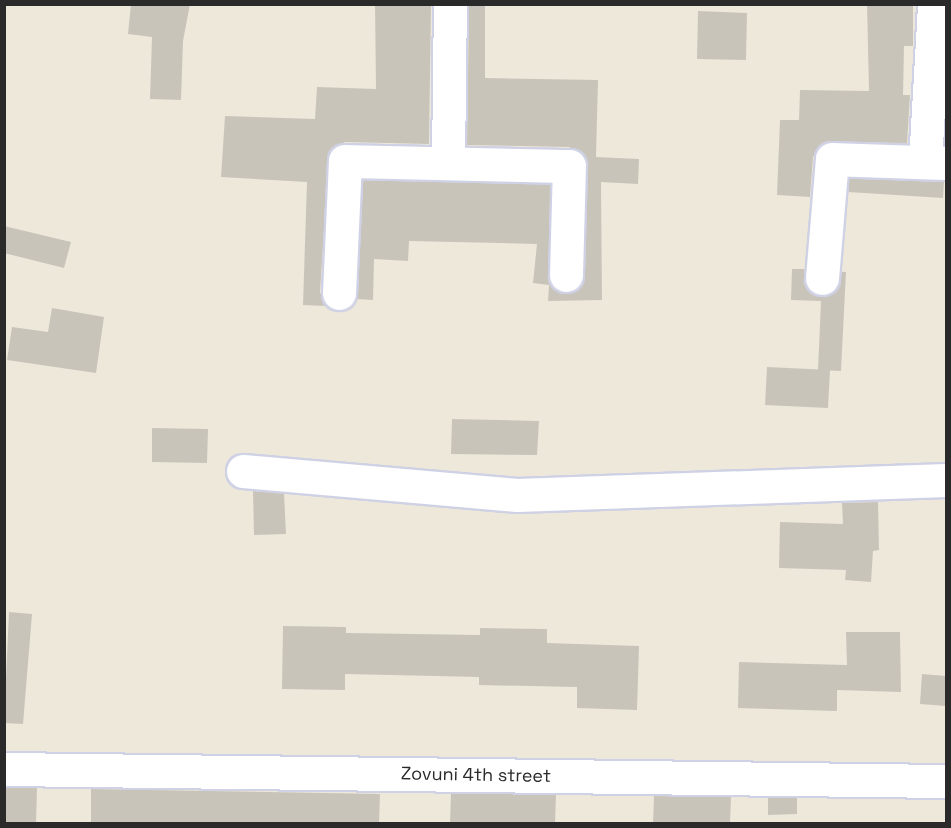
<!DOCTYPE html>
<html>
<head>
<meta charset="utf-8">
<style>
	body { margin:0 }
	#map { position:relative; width:951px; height:828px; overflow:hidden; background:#eee8da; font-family:"Space Grotesk",sans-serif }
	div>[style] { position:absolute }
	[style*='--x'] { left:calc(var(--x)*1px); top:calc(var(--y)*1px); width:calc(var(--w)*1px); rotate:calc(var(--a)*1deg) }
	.building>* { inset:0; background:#c9c4ba }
	.roads { filter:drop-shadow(2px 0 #cfd1e4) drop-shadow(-2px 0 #cfd1e4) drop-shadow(0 2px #cfd1e4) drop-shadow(0 -2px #cfd1e4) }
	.minor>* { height:33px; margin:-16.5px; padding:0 16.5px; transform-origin:16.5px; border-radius:16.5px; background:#fff }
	span { translate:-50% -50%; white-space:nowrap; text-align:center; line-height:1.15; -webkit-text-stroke:4.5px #fff; paint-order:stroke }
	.street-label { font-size:18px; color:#2a2a2a }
	.frame { position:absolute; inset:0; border:6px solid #2a2a2a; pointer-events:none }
</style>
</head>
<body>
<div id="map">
	<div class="building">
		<i style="clip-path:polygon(131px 4px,190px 4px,183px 41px,181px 100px,150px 99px,152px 37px,128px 34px)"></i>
		<i style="clip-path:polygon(375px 4px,431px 4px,429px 144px,345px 142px,329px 151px,320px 292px,326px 306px,303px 305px,307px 182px,221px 177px,225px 116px,315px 119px,317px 87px,376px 89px)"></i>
		<i style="clip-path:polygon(469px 4px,485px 4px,485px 78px,598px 80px,596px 157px,639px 159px,638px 184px,601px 182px,602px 300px,548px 301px,549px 285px,533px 283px,537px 244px,409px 241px,408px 261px,374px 259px,373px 300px,356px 299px,363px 180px,550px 184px,549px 283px,565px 294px,582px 284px,585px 157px,569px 147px,467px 145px)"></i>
		<i style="clip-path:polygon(867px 4px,913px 4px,913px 46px,904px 46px,903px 95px,910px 95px,907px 143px,824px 142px,813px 157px,810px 197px,777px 195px,780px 120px,799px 120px,800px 90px,869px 91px)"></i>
		<i style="clip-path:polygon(698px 11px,747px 13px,746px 60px,697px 59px)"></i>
		<i style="clip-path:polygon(849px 178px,944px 182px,943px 198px,848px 192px)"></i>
		<i style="clip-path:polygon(4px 226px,71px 242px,64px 268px,4px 253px)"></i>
		<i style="clip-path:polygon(792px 269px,804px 269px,805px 286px,821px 297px,837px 289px,841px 272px,846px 272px,841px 371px,818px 370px,821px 301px,791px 300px)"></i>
		<i style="clip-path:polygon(52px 308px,104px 317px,96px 373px,7px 360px,12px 327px,48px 332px)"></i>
		<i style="clip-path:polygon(767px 367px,830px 370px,828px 408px,765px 405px)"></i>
		<i style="clip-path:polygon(452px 419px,539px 421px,537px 455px,451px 454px)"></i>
		<i style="clip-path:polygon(152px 428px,208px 429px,207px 463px,152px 462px)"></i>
		<i style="clip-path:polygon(253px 491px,284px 493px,286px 534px,254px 535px)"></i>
		<i style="clip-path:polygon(878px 502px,879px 550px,873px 551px,871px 582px,845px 580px,846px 570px,779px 568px,780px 522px,843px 524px,842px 503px)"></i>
		<i style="clip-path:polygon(9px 612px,32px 614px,23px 724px,4px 723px)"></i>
		<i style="clip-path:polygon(283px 626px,346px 627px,346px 633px,480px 635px,480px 628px,547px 629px,547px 643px,639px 646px,637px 710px,577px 708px,577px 687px,479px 685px,479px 677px,345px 674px,345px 690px,282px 689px)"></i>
		<i style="clip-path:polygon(846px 632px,900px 632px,901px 692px,837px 690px,837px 711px,738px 708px,739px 662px,847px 665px)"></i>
		<i style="clip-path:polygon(922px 674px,946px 676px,946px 706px,920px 704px)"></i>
		<i style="clip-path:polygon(4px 788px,37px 788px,36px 824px,4px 824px)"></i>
		<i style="clip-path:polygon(91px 789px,380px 794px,379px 824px,91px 824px)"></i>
		<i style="clip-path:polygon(451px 793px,556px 795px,555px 824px,450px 824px)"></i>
		<i style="clip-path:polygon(654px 796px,731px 797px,730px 824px,653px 824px)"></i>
		<i style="clip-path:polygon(768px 797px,797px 798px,797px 814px,768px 815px)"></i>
	</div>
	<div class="roads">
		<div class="minor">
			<i style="--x:448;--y:162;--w:158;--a:-89.3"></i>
			<i style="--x:925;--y:162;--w:158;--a:-86.7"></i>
			<i style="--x:822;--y:278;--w:119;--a:-85.2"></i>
			<i style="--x:832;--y:159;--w:114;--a:2"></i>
			<i style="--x:339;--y:293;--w:132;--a:-87.4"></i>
			<i style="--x:345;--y:161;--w:224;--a:1.3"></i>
			<i style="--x:569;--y:166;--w:109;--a:91.6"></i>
			<i style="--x:243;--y:471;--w:275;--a:5"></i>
			<i style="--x:517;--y:495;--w:429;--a:-2"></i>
			<i style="--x:4;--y:769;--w:942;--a:0.73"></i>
		</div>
	</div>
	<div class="street-label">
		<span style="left:476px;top:775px;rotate:1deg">Zovuni 4th street</span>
	</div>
	<div class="frame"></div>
</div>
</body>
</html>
